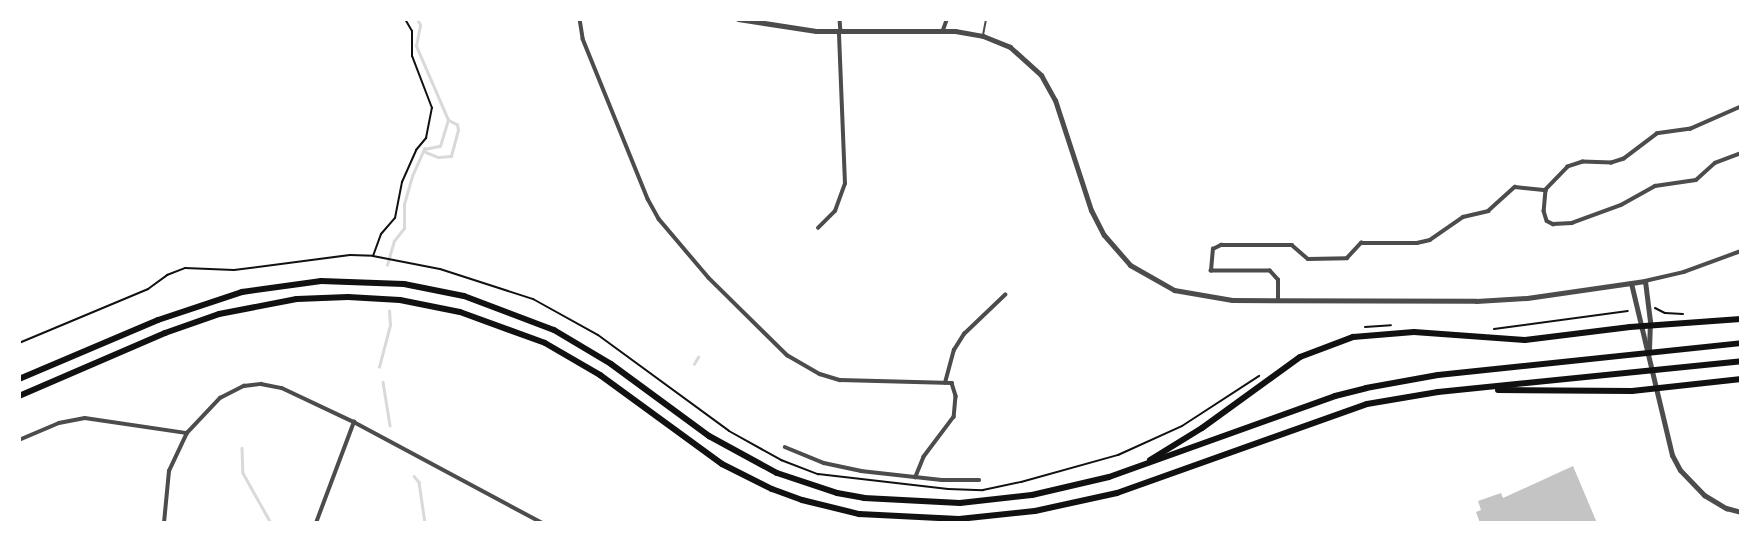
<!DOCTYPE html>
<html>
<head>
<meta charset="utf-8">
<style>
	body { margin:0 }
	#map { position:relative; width:1760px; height:542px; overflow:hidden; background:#fff; font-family:Georgia,serif }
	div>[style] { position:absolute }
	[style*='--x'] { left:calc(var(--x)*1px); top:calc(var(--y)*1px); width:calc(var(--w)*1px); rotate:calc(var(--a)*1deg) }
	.stream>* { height:2.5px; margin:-1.25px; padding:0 1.25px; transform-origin:1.25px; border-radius:1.25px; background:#d9d9d9 }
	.building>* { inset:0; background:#c4c4c4 }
	.path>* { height:2px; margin:-1px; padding:0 1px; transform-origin:1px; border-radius:1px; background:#111 }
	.service>* { height:2px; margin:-1px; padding:0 1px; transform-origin:1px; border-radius:1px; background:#4c4c4c }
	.minor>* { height:3.5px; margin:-1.75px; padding:0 1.75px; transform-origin:1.75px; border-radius:1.75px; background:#4c4c4c }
	.tertiary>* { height:5px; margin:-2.5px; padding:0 2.5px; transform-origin:2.5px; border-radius:2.5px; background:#4c4c4c }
	.trunk>* { height:6px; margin:-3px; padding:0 3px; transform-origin:3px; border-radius:3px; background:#111 }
	span { translate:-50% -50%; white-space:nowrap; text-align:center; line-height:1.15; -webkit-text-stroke:7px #fff; paint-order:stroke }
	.frame { position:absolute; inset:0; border:21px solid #fff; pointer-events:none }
</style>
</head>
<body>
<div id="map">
	<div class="stream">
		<i style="--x:423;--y:151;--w:16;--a:22"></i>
		<i style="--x:438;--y:157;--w:13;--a:-4"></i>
		<i style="--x:451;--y:156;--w:27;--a:-75"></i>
		<i style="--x:458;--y:130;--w:5;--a:-101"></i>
		<i style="--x:457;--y:125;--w:10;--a:-151"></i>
		<i style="--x:387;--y:265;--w:25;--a:-74"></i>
		<i style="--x:394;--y:241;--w:16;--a:-52"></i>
		<i style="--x:404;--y:228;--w:24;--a:-90"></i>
		<i style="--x:404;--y:204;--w:29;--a:-74"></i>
		<i style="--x:412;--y:176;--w:30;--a:-66"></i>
		<i style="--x:424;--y:149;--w:16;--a:-11"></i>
		<i style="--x:440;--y:146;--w:27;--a:-73"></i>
		<i style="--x:448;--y:120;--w:81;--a:-113.4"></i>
		<i style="--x:416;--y:46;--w:21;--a:-79"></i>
		<i style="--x:420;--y:25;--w:7;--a:-117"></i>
		<i style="--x:694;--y:364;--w:8;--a:-60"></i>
		<i style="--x:379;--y:367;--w:43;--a:-75.3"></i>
		<i style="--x:390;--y:325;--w:14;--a:-94"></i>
		<i style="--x:383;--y:382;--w:44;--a:80.8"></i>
		<i style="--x:242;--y:448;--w:25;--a:88"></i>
		<i style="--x:243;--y:473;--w:57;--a:60.8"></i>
		<i style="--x:414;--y:476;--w:8;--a:50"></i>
		<i style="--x:419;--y:482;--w:41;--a:81.7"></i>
	</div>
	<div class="building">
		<i style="clip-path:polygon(1573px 466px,1597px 523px,1480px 523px,1476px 512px,1481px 510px,1478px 501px,1501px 493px,1503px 498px)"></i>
	</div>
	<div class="path">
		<i style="--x:373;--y:256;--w:23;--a:-70"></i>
		<i style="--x:381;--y:234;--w:21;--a:-49"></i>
		<i style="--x:395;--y:218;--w:37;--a:-79"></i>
		<i style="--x:402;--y:182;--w:35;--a:-66"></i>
		<i style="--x:416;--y:150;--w:16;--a:-50"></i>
		<i style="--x:426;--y:138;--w:31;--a:-79"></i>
		<i style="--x:432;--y:108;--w:56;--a:-111"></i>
		<i style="--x:412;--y:56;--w:25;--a:-90"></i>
		<i style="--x:412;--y:31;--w:14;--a:-120"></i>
		<i style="--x:1655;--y:308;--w:11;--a:27"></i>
		<i style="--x:1665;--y:313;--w:18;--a:3"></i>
		<i style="--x:1365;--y:327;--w:26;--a:-4"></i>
		<i style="--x:1494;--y:329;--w:135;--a:-7.7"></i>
		<i style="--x:19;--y:343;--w:140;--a:-22.7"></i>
		<i style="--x:148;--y:289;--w:24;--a:-36"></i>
		<i style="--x:167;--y:275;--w:19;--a:-21"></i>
		<i style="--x:185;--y:268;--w:49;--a:2.3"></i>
		<i style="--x:234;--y:270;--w:117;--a:-7.4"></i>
		<i style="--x:350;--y:255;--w:23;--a:2"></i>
		<i style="--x:373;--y:256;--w:68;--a:11"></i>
		<i style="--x:440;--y:269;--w:98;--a:17.9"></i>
		<i style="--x:533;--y:299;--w:74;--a:29"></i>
		<i style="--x:598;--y:335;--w:162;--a:36.2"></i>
		<i style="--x:729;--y:431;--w:60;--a:29.1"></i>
		<i style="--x:781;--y:460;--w:40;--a:21"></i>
		<i style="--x:818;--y:474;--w:131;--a:6.6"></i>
		<i style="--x:948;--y:489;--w:35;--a:2"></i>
		<i style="--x:983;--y:490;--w:39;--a:-12"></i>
		<i style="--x:1021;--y:482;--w:101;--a:-15.6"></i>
		<i style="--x:1118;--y:455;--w:70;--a:-24.4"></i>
		<i style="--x:1182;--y:426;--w:92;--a:-33"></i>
	</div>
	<div class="service">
		<i style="--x:983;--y:35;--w:16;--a:-79"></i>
	</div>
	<div class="minor">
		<i style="--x:580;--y:19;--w:20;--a:81"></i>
		<i style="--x:583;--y:39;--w:173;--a:67.9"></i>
		<i style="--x:648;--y:199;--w:23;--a:61"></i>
		<i style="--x:659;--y:219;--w:77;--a:49.7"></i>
		<i style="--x:709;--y:278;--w:110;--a:44.6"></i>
		<i style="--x:787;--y:355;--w:38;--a:30"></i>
		<i style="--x:820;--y:374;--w:21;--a:17"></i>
		<i style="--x:840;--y:380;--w:112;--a:1.5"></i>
		<i style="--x:952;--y:383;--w:14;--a:73"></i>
		<i style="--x:956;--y:396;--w:21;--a:95"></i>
		<i style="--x:954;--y:417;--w:50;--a:126.9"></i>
		<i style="--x:924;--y:457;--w:22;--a:112"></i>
		<i style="--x:840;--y:19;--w:13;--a:86"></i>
		<i style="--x:943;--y:30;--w:12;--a:-70"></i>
		<i style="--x:1741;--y:107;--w:55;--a:156.3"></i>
		<i style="--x:1691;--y:129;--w:34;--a:172"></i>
		<i style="--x:1657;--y:134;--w:41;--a:142.9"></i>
		<i style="--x:1624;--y:159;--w:13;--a:162"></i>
		<i style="--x:1612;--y:163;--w:29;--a:-178"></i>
		<i style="--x:1583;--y:162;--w:16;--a:162"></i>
		<i style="--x:1568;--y:167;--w:32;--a:134"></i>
		<i style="--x:1546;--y:190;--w:21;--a:95"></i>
		<i style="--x:1544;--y:211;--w:10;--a:73"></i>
		<i style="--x:1547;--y:221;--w:7;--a:27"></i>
		<i style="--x:1553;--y:224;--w:19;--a:-3"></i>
		<i style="--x:1572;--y:223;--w:52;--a:-20.2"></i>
		<i style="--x:1621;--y:205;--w:39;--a:-29"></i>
		<i style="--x:1655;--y:186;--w:41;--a:-8.3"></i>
		<i style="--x:1696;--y:180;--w:25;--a:-42"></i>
		<i style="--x:1715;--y:163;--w:28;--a:-21"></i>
		<i style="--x:818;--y:228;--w:24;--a:-45"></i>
		<i style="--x:835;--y:211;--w:29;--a:-70"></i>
		<i style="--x:845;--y:184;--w:152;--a:-92.3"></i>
		<i style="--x:1645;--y:281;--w:40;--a:-13"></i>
		<i style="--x:1684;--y:272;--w:61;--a:-20.2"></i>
		<i style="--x:1278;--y:300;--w:20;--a:-90"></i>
		<i style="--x:1278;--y:280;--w:12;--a:-132"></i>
		<i style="--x:1270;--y:271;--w:59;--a:180"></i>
		<i style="--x:1211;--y:271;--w:22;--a:-85"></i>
		<i style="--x:1213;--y:249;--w:9;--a:-27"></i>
		<i style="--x:1221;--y:245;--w:71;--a:0"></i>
		<i style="--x:1292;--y:245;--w:21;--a:41"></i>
		<i style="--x:1308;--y:259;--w:39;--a:-1"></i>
		<i style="--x:1347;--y:258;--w:21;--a:-47"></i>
		<i style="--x:1361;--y:243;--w:56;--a:0"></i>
		<i style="--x:1417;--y:243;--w:13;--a:-13"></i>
		<i style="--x:1430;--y:240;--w:40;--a:-34.9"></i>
		<i style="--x:1463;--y:217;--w:26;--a:-13"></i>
		<i style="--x:1488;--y:211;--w:36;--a:-42"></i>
		<i style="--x:1515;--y:187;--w:31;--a:6"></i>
		<i style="--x:945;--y:383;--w:34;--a:-75"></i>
		<i style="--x:954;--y:350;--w:19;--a:-58"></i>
		<i style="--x:964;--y:334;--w:57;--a:-43.6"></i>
		<i style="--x:19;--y:440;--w:43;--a:-23"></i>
		<i style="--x:59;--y:423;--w:26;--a:-11"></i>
		<i style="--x:85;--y:418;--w:103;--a:8.4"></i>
		<i style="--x:785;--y:447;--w:42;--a:22.3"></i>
		<i style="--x:824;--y:463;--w:38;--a:12"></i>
		<i style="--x:861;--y:471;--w:81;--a:6.3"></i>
		<i style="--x:942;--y:480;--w:37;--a:0"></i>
		<i style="--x:164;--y:523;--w:52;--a:-84.5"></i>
		<i style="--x:169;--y:471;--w:42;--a:-64.7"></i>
		<i style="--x:187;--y:433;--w:48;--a:-46.7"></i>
		<i style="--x:220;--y:398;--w:27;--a:-27"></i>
		<i style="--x:244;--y:386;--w:17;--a:-7"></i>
		<i style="--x:261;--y:384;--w:21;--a:11"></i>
		<i style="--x:282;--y:388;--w:80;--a:25.3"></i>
		<i style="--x:354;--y:422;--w:213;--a:28.2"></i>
		<i style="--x:316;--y:523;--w:108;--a:-69.4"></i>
	</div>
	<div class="tertiary">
		<i style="--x:738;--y:19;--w:79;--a:8.7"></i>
		<i style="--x:816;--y:31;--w:139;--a:0"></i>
		<i style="--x:955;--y:31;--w:28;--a:10"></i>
		<i style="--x:983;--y:36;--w:29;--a:22"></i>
		<i style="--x:1010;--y:47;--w:42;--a:42.1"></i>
		<i style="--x:1041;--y:75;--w:29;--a:61"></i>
		<i style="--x:1055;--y:100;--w:116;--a:71.9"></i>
		<i style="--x:1091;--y:210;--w:28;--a:63"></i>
		<i style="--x:1104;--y:235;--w:40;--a:49"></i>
		<i style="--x:1130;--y:265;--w:51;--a:29.6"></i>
		<i style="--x:1174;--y:290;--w:59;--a:9.8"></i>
		<i style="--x:1232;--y:300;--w:244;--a:0.2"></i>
		<i style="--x:1476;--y:301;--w:51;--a:-3.4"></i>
		<i style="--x:1527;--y:298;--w:119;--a:-8.2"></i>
		<i style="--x:1645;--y:281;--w:40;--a:82.9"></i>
		<i style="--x:1650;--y:321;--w:30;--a:92"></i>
		<i style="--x:1631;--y:283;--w:177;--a:76.6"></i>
		<i style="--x:1672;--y:455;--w:17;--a:62"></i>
		<i style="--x:1680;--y:470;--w:35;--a:46"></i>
		<i style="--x:1704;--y:495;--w:26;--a:31"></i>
		<i style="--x:1726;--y:508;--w:16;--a:15"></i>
	</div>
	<div class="trunk">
		<i style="--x:19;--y:379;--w:151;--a:-23"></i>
		<i style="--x:158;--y:320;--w:89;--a:-18.4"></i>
		<i style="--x:242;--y:292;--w:80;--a:-7.9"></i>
		<i style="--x:321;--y:281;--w:83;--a:2.1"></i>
		<i style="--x:404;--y:284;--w:61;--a:11.3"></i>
		<i style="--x:464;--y:296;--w:96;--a:20.7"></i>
		<i style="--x:554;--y:330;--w:66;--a:30.8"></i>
		<i style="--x:611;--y:364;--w:122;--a:36.3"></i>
		<i style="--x:709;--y:436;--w:77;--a:28.6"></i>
		<i style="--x:777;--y:473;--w:63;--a:18.4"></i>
		<i style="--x:837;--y:493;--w:27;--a:10"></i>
		<i style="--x:864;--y:498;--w:96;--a:3"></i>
		<i style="--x:960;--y:503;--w:72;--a:-6.3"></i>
		<i style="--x:1032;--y:495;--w:79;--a:-13.2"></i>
		<i style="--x:1109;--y:477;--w:240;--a:-19.7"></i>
		<i style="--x:1335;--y:396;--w:32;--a:-14"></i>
		<i style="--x:1366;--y:388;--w:73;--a:-10.2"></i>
		<i style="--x:1438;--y:375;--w:305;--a:-6"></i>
		<i style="--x:1498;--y:390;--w:134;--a:0.4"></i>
		<i style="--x:1632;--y:391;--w:110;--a:-6.3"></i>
		<i style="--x:19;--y:396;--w:159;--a:-23.3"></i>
		<i style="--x:165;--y:333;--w:57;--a:-19.4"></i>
		<i style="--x:219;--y:314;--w:79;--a:-10.9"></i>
		<i style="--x:297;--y:299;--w:51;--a:-2.2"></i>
		<i style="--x:348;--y:297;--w:52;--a:3.3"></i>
		<i style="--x:400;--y:300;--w:61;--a:11.3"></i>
		<i style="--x:460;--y:312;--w:90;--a:20"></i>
		<i style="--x:545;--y:343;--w:64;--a:30.2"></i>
		<i style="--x:600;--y:375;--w:151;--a:36.1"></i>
		<i style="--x:722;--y:464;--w:56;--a:26.6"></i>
		<i style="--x:772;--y:489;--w:32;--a:20"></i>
		<i style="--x:802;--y:500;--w:59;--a:13.8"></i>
		<i style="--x:859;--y:514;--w:100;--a:2.9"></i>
		<i style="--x:959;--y:519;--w:76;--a:-6"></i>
		<i style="--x:1035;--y:511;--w:84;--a:-12.4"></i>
		<i style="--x:1117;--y:493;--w:265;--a:-19.6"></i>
		<i style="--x:1367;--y:404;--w:72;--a:-9.6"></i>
		<i style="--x:1438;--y:392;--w:305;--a:-5.8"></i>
		<i style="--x:1150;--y:460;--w:61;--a:-31.6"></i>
		<i style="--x:1202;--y:428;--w:121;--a:-35.9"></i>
		<i style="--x:1300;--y:357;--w:57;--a:-20.7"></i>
		<i style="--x:1353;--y:337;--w:61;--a:-4.7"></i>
		<i style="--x:1414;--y:332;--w:111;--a:4.1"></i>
		<i style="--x:1525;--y:340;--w:106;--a:-7.1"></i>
		<i style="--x:1630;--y:327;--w:111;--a:-4.1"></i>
	</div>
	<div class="frame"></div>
</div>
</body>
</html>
